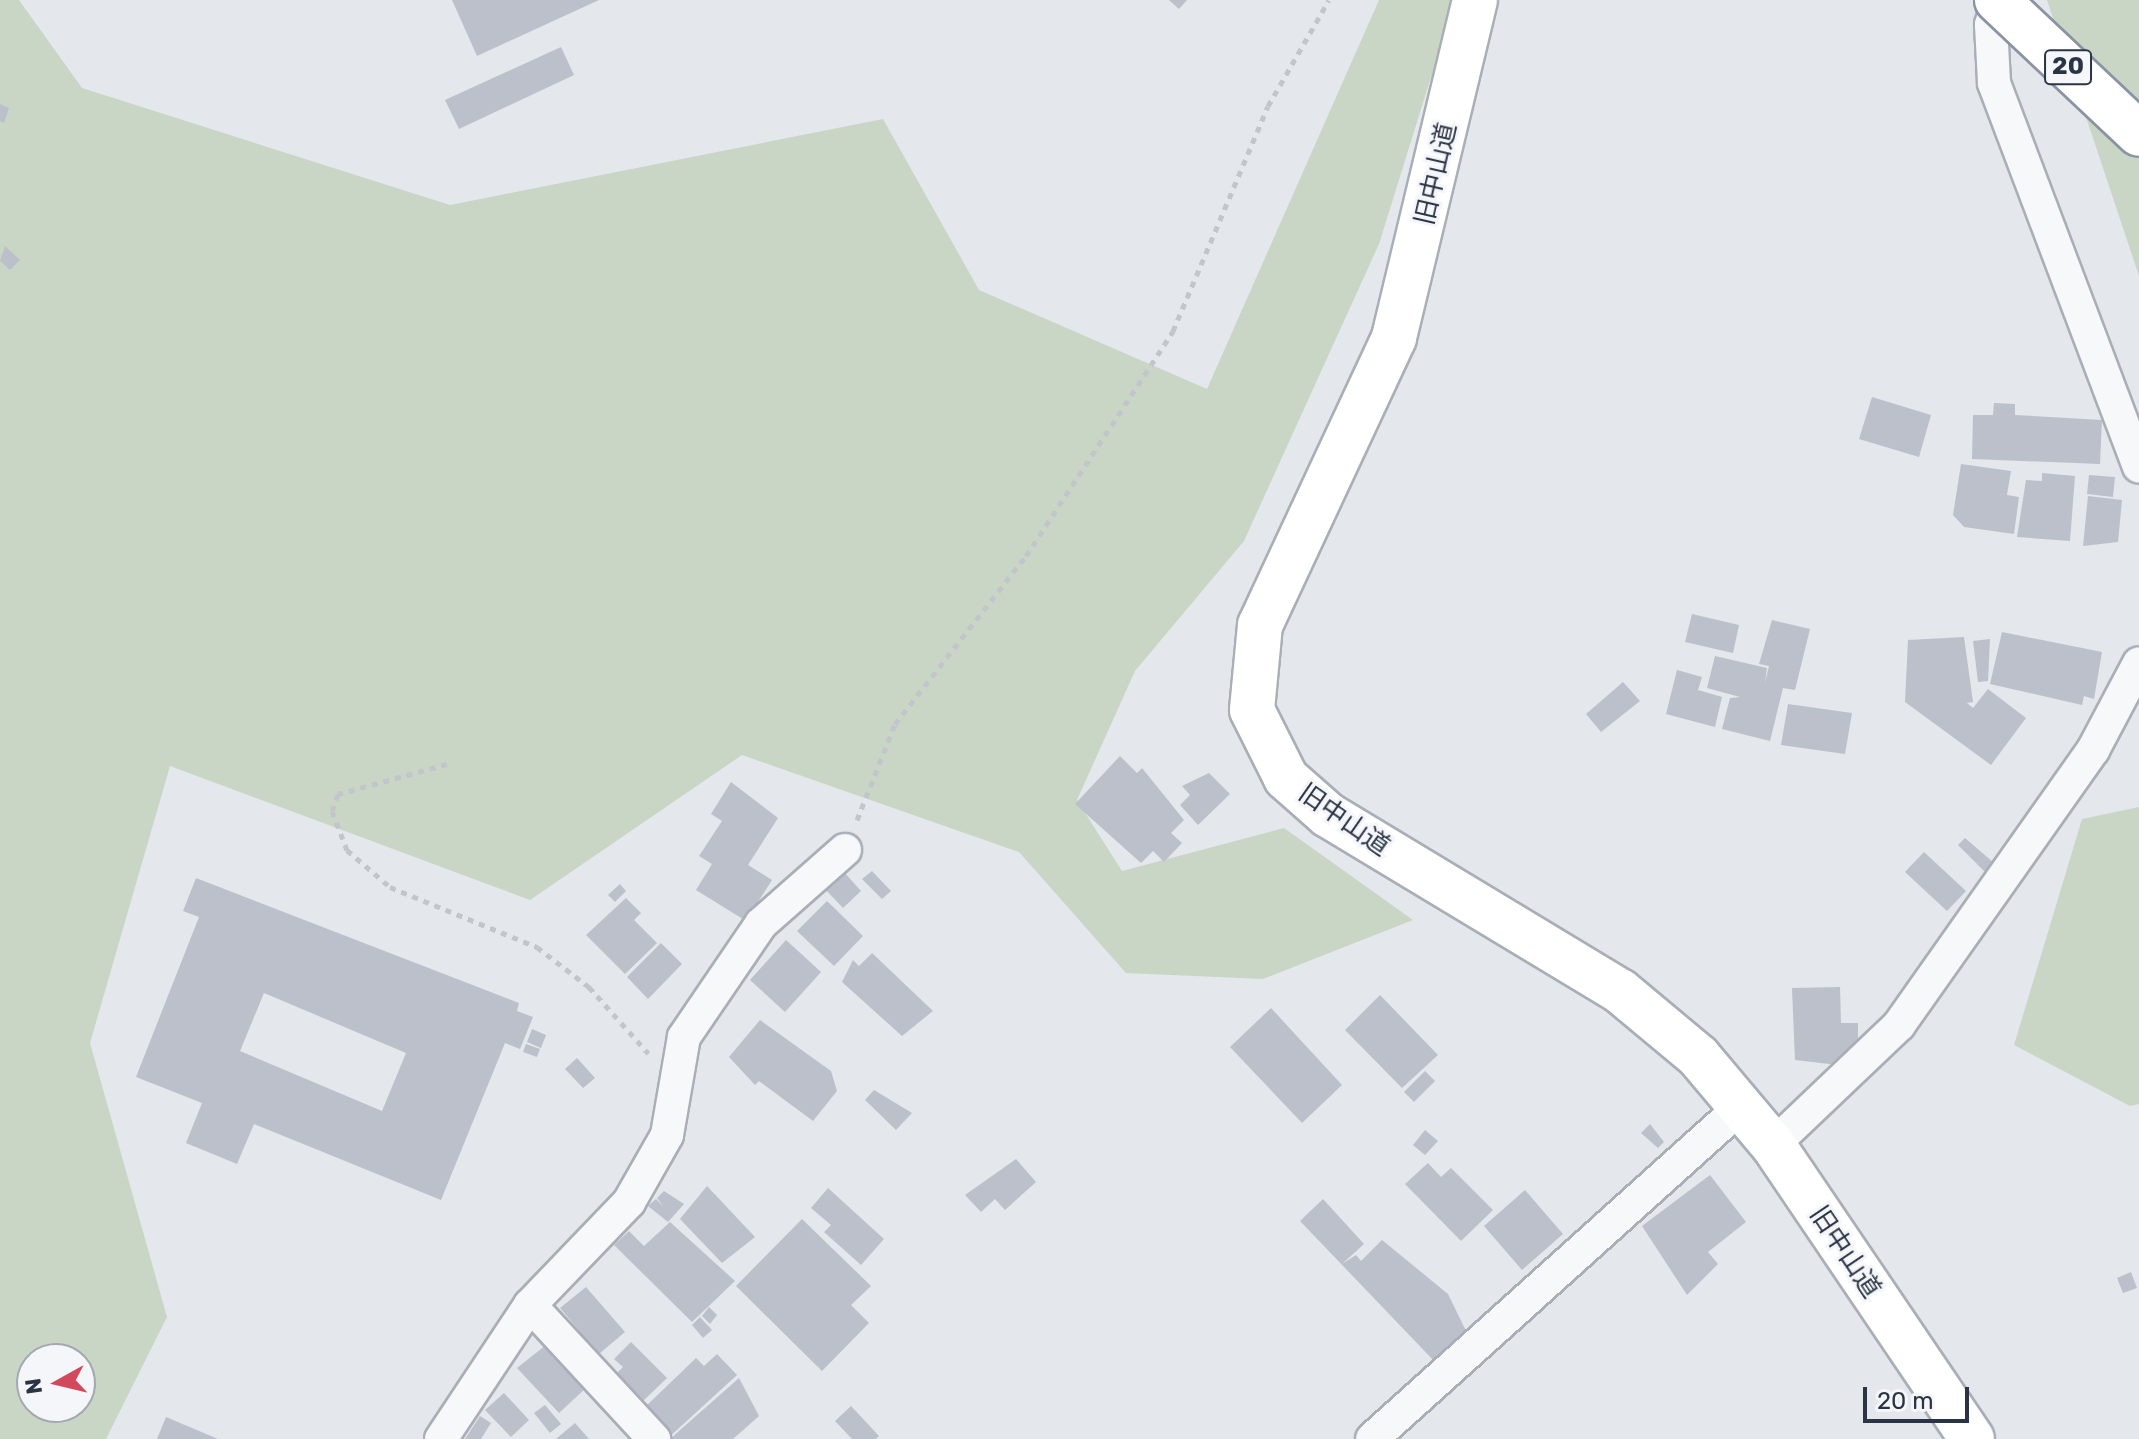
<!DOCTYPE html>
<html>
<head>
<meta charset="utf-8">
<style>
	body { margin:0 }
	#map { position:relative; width:2139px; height:1439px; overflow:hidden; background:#e4e7ec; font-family:Rubik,"Noto Sans JP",sans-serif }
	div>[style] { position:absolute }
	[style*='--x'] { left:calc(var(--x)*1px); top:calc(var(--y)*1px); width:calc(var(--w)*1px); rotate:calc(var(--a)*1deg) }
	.green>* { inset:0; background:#c9d6c5 }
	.building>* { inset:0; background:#bbc0ca }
	.path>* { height:5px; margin-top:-2.5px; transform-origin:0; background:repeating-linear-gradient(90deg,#c2c5cb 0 6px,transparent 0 12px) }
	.roads { filter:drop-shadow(2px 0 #a9aeb7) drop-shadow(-2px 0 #a9aeb7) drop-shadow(0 2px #a9aeb7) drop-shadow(0 -2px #a9aeb7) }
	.street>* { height:32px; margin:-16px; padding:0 16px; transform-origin:16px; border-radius:16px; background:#f7f8fa }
	.secondary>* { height:44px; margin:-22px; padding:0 22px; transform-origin:22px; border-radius:22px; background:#fff }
	.bridges { filter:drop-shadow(2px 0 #8b94a3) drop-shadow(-2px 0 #8b94a3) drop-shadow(0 2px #8b94a3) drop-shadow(0 -2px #8b94a3) }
	.highway-bridge>* { height:44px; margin:-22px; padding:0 22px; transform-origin:22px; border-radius:22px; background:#fff }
	span { translate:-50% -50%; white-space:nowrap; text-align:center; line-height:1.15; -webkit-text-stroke:6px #f4f6f9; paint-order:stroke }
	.shield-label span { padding:2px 6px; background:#f4f6f9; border:2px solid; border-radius:6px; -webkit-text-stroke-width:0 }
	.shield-label { font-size:24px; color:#2b3445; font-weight:700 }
	.street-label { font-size:26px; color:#2b3445 }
	.north { position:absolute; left:16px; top:1343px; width:80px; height:80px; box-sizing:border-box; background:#f4f6f9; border:2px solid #a4a8b1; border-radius:50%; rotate:262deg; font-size:22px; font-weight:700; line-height:32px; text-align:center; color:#2b3445 }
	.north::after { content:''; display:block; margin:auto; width:28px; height:36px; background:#d1495b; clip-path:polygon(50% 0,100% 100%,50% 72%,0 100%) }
	.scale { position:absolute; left:1863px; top:1387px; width:106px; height:36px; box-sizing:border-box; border:4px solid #2b3445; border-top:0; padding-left:10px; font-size:24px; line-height:28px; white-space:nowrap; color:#2b3445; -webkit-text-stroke:6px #f4f6f9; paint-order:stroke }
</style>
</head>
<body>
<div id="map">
	<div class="green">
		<i style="clip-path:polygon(evenodd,0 0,19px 0,82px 88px,450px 205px,883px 119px,979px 290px,1207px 389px,1379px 0,1455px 0,1379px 244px,1244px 541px,1135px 671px,1077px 800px,1122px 871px,1284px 828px,1413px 920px,1263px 979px,1126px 973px,1019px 852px,742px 755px,530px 900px,170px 766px,90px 1043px,167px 1317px,106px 1439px,0 1439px,0 0,32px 1359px,80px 1359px,80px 1407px,32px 1407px,32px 1359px)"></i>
		<i style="clip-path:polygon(2047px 0,2139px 0,2139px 276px)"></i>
		<i style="clip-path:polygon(2139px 807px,2139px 1104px,2130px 1106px,2014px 1045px,2082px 819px)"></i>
	</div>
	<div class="building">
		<i style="clip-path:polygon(452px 0,599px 0,477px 56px)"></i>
		<i style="clip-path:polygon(1169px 0,1187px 0,1179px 9px)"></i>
		<i style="clip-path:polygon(561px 47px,574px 75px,459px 129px,445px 100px)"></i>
		<i style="clip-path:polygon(0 104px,9px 108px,4px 123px,0 121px)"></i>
		<i style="clip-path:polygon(5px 246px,20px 260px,10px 270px,0 261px)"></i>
		<i style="clip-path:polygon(1872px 397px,1931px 415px,1919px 457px,1859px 439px)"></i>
		<i style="clip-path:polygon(1994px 403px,2015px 404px,2015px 415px,2102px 420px,2100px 464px,1972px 459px,1973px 415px,1993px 415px)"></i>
		<i style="clip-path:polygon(1961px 464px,2011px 471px,2007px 495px,2019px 497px,2014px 534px,1964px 527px,1953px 515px)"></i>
		<i style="clip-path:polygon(2042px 473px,2075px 476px,2070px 541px,2017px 537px,2026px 480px,2042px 481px)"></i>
		<i style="clip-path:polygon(2089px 475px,2115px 477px,2113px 497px,2087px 494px)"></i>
		<i style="clip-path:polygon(2088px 496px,2122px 500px,2118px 542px,2083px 546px)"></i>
		<i style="clip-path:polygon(1692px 614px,1739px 625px,1733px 653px,1685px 642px)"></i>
		<i style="clip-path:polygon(1772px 620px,1810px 629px,1795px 690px,1783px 688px,1770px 741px,1722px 729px,1730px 698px,1740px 697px,1707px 688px,1715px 656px,1767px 668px,1765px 683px,1769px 666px,1759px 664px)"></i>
		<i style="clip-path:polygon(2002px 632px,2102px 652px,2094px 699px,2084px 696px,2082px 705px,1990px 684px)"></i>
		<i style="clip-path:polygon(1964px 637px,1973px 702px,1967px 703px,1973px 708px,1988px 689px,2026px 718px,1991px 765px,1905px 702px,1908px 640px)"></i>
		<i style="clip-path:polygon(1990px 639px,1988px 681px,1978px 682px,1973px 641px)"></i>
		<i style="clip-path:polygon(1677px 670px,1702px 677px,1698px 690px,1722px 697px,1715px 727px,1666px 714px)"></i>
		<i style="clip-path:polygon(1623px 682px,1640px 701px,1601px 732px,1586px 714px)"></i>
		<i style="clip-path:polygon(1788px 704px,1852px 713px,1845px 754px,1781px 745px)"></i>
		<i style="clip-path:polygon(1120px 756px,1137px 773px,1142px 768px,1184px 820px,1171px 833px,1182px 843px,1164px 862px,1153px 851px,1141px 863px,1075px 804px)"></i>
		<i style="clip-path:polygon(1209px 773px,1230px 794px,1198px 825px,1180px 805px,1190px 795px,1182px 786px)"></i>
		<i style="clip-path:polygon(731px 782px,778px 818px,748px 865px,772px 880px,746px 921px,696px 890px,712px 864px,699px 856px,722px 821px,711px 814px)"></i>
		<i style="clip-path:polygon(1965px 838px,1994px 863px,1986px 873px,1958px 845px)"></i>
		<i style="clip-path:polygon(1924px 852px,1966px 891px,1947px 911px,1905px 872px)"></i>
		<i style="clip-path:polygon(872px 871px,891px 891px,882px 899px,862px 879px)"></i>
		<i style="clip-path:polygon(844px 872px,861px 891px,843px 908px,825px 889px)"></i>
		<i style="clip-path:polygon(evenodd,196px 878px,519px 1003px,517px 1011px,533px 1017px,520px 1049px,505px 1043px,441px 1200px,254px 1124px,237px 1164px,186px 1143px,202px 1103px,136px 1077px,199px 917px,183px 911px,196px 878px,264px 993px,406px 1053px,382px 1111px,240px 1051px,264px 993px)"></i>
		<i style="clip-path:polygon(620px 884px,626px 891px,615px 902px,608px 895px)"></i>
		<i style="clip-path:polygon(626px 898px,641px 913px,634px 920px,657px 943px,625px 974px,586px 935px)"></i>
		<i style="clip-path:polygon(827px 901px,863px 936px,834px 966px,797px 931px)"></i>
		<i style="clip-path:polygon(786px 940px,821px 972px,785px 1012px,750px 980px)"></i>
		<i style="clip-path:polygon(661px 943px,682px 964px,648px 999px,627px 977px)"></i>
		<i style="clip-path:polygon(872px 953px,933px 1011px,902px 1036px,842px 982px,853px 960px,859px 966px)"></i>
		<i style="clip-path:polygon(1840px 987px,1841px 1023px,1858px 1023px,1858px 1045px,1838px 1065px,1795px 1060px,1792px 988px)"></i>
		<i style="clip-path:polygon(1380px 995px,1438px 1055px,1402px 1088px,1345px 1030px)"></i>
		<i style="clip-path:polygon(1271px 1008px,1342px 1085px,1302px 1123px,1230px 1047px)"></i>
		<i style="clip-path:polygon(760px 1020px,831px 1071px,837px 1091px,813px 1121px,759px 1081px,755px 1085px,729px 1057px)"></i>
		<i style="clip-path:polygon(532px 1029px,546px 1035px,541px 1048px,527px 1042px)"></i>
		<i style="clip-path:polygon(526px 1044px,540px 1049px,537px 1057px,523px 1052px)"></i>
		<i style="clip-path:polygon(577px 1058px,595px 1078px,583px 1088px,565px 1069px)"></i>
		<i style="clip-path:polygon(1425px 1071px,1435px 1081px,1414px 1102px,1404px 1092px)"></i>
		<i style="clip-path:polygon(874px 1090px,912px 1113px,896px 1130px,865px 1100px)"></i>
		<i style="clip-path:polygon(1650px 1124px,1664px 1142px,1658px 1148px,1641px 1133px)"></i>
		<i style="clip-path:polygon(1425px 1130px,1438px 1141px,1425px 1155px,1413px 1145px)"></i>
		<i style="clip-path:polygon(1016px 1159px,1036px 1182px,1005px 1210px,995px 1199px,981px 1212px,965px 1195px)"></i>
		<i style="clip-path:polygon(1428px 1163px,1441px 1177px,1451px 1168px,1493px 1210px,1461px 1241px,1405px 1184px)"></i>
		<i style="clip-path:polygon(1710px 1175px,1746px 1222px,1708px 1252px,1718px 1264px,1687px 1295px,1642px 1226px)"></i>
		<i style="clip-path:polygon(707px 1186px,755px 1237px,722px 1263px,680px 1219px)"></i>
		<i style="clip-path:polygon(828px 1188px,884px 1239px,861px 1265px,824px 1232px,831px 1225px,811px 1208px)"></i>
		<i style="clip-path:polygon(1525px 1190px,1563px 1234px,1522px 1270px,1484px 1226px)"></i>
		<i style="clip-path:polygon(664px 1191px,684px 1204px,668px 1222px,648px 1206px,656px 1199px,663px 1206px,657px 1198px)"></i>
		<i style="clip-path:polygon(1323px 1199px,1364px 1244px,1342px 1264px,1356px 1255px,1361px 1261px,1382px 1240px,1448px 1294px,1467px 1333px,1436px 1363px,1300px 1221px)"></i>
		<i style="clip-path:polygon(802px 1219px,871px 1286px,851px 1305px,869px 1323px,822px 1371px,736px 1286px)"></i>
		<i style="clip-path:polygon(670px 1222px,735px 1281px,692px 1322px,614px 1245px,629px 1231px,644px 1246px)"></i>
		<i style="clip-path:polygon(2131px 1272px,2137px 1288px,2123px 1293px,2117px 1278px)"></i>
		<i style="clip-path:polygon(586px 1287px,625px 1332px,599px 1354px,560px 1308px)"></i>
		<i style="clip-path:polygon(709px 1307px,717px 1315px,710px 1324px,702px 1316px)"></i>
		<i style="clip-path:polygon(700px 1317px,712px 1330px,703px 1338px,692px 1325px)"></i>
		<i style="clip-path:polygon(631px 1342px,667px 1378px,642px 1402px,615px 1375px,623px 1367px,614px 1359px)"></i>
		<i style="clip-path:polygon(546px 1345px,587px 1387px,559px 1413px,517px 1368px)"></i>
		<i style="clip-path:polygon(717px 1354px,737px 1375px,667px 1439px,642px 1410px,696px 1358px,704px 1366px)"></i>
		<i style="clip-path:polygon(739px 1378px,759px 1416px,733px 1439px,670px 1439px)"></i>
		<i style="clip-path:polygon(504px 1393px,529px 1420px,511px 1437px,485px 1410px)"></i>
		<i style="clip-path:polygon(545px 1405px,561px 1424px,550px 1433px,534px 1413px)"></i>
		<i style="clip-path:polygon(851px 1406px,879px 1436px,876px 1439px,852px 1439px,835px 1421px)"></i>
		<i style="clip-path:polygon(480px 1416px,491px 1423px,481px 1439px,465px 1439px)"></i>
		<i style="clip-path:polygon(166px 1417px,218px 1439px,157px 1439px)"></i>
		<i style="clip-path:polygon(575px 1423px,589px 1439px,556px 1439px)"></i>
	</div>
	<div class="path">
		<i style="--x:447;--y:764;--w:113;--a:164.6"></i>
		<i style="--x:338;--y:794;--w:18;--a:109"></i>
		<i style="--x:332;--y:811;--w:42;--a:69"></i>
		<i style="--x:347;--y:850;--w:57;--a:40.7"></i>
		<i style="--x:390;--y:887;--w:159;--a:22.2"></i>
		<i style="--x:537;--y:947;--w:66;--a:37.6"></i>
		<i style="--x:589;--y:987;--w:89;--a:48.2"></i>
		<i style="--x:857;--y:820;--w:103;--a:-68.4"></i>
		<i style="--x:895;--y:724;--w:213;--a:-52.1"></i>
		<i style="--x:1026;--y:556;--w:269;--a:-56.8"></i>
		<i style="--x:1173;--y:331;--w:244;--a:-67.1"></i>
		<i style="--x:1268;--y:106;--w:122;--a:-60.1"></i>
	</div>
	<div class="roads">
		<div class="street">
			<i style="--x:1999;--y:0;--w:26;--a:108"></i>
			<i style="--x:1991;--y:25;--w:58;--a:87"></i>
			<i style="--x:1994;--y:83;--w:410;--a:69.3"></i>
			<i style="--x:1773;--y:1145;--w:174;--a:-43.6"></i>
			<i style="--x:1899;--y:1025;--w:337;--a:-54.8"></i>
			<i style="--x:2093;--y:750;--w:98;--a:-62.1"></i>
			<i style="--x:530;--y:1305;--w:183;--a:47.2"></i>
			<i style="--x:441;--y:1439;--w:161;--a:-56.4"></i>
			<i style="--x:530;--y:1305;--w:143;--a:-46.1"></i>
			<i style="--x:629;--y:1202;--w:77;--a:-60.4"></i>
			<i style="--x:667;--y:1135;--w:99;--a:-80.2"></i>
			<i style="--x:684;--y:1037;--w:137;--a:-55.7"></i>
			<i style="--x:761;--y:924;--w:112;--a:-41.4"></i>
			<i style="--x:1372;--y:1439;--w:498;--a:-42"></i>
		</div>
		<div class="secondary">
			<i style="--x:1475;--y:0;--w:348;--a:103.5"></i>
			<i style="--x:1394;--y:338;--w:317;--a:115"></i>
			<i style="--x:1260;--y:625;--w:85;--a:95.4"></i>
			<i style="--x:1252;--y:710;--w:76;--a:63.4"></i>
			<i style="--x:1286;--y:778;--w:56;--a:41.4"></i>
			<i style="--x:1328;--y:815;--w:341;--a:31.1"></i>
			<i style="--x:1620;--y:991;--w:102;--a:39.8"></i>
			<i style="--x:1698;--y:1056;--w:116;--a:49.9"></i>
			<i style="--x:1773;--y:1145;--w:355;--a:55.9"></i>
		</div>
	</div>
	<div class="bridges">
		<div class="highway-bridge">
			<i style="--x:1997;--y:0;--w:195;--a:43.3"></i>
		</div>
	</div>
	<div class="shield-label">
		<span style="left:2068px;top:67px">20</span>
	</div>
	<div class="street-label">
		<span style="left:1436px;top:174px;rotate:-77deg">旧中山道</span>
		<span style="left:1344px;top:820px;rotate:35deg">旧中山道</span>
		<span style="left:1845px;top:1252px;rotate:56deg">旧中山道</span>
	</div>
	<div class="north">N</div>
	<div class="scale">20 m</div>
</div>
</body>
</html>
